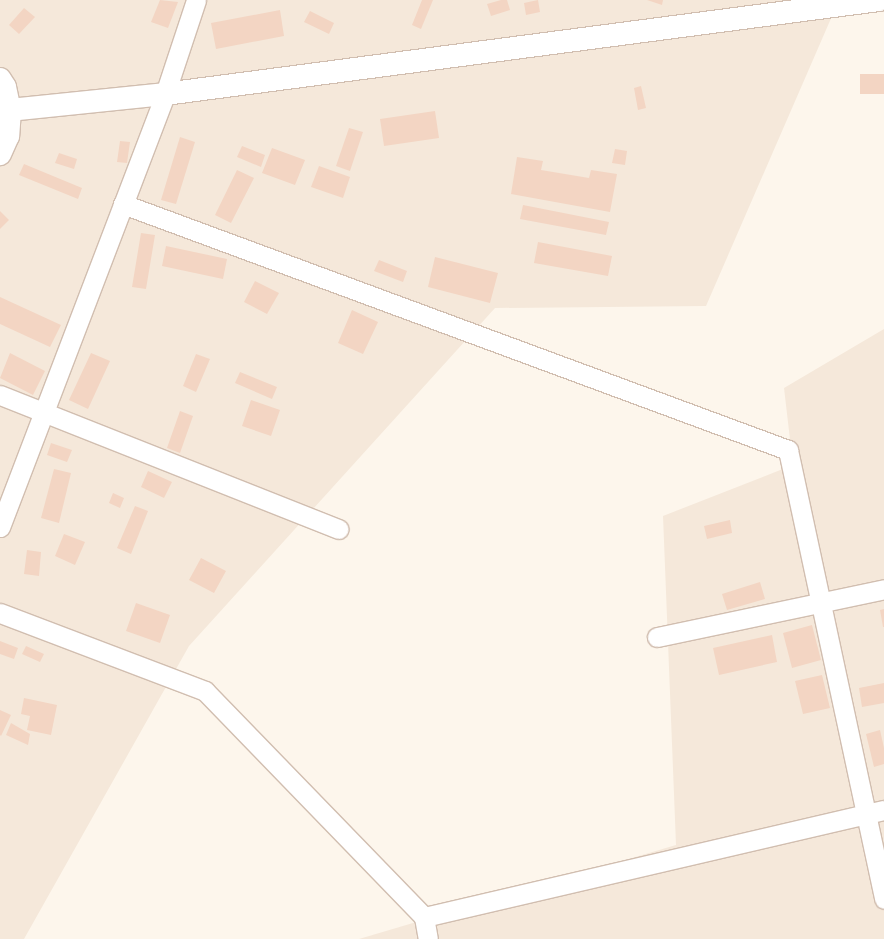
<!DOCTYPE html>
<html>
<head>
<meta charset="utf-8">
<style>
	body { margin:0 }
	#map { position:relative; width:884px; height:939px; overflow:hidden; background:#fdf6ec; font-family:"DM Sans",sans-serif }
	div>[style] { position:absolute }
	[style*='--x'] { left:calc(var(--x)*1px); top:calc(var(--y)*1px); width:calc(var(--w)*1px); rotate:calc(var(--a)*1deg) }
	.residential>* { inset:0; background:#f5e8da }
	.building>* { inset:0; background:#f3d5c3 }
	.roads { filter:drop-shadow(1px 0 #d1beb0) drop-shadow(-1px 0 #d1beb0) drop-shadow(0 1px #d1beb0) drop-shadow(0 -1px #d1beb0) }
	.street>* { height:19px; margin:-9.5px; padding:0 9.5px; transform-origin:9.5px; border-radius:9.5px; background:#fff }
	.secondary>* { height:22px; margin:-11px; padding:0 11px; transform-origin:11px; border-radius:11px; background:#fff }
	span { translate:-50% -50%; white-space:nowrap; text-align:center; line-height:1.15; -webkit-text-stroke:4px #fffaf3; paint-order:stroke }
</style>
</head>
<body>
<div id="map">
	<div class="residential">
		<i style="clip-path:polygon(0 0,839px 0,706px 306px,495px 308px,189px 646px,24px 939px,0 939px)"></i>
		<i style="clip-path:polygon(884px 329px,884px 939px,359px 939px,676px 845px,663px 516px,793px 465px,784px 388px)"></i>
	</div>
	<div class="building">
		<i style="clip-path:polygon(160px 0,178px 2px,168px 28px,151px 22px)"></i>
		<i style="clip-path:polygon(422px 0,433px 0,421px 29px,412px 25px)"></i>
		<i style="clip-path:polygon(501px 0,507px 0,510px 10px,491px 16px,487px 4px)"></i>
		<i style="clip-path:polygon(538px 0,540px 12px,526px 15px,524px 3px)"></i>
		<i style="clip-path:polygon(647px 0,663px 0,662px 5px)"></i>
		<i style="clip-path:polygon(24px 8px,35px 17px,19px 34px,9px 25px)"></i>
		<i style="clip-path:polygon(280px 10px,284px 36px,216px 49px,211px 23px)"></i>
		<i style="clip-path:polygon(310px 11px,334px 23px,329px 34px,304px 22px)"></i>
		<i style="clip-path:polygon(860px 74px,884px 74px,884px 94px,860px 94px)"></i>
		<i style="clip-path:polygon(641px 86px,646px 108px,638px 110px,634px 88px)"></i>
		<i style="clip-path:polygon(435px 111px,439px 138px,384px 146px,380px 119px)"></i>
		<i style="clip-path:polygon(349px 128px,363px 132px,350px 171px,336px 166px)"></i>
		<i style="clip-path:polygon(180px 137px,195px 142px,176px 204px,161px 200px)"></i>
		<i style="clip-path:polygon(120px 141px,130px 142px,127px 163px,117px 162px)"></i>
		<i style="clip-path:polygon(242px 146px,265px 155px,261px 167px,237px 157px)"></i>
		<i style="clip-path:polygon(272px 148px,305px 160px,295px 185px,262px 173px)"></i>
		<i style="clip-path:polygon(615px 149px,627px 151px,625px 165px,612px 163px)"></i>
		<i style="clip-path:polygon(59px 153px,77px 159px,74px 169px,55px 163px)"></i>
		<i style="clip-path:polygon(517px 157px,543px 161px,541px 170px,589px 178px,591px 170px,617px 174px,610px 212px,511px 194px)"></i>
		<i style="clip-path:polygon(24px 164px,82px 188px,78px 199px,19px 175px)"></i>
		<i style="clip-path:polygon(319px 166px,350px 177px,343px 198px,311px 187px)"></i>
		<i style="clip-path:polygon(237px 170px,254px 178px,231px 223px,215px 215px)"></i>
		<i style="clip-path:polygon(523px 205px,609px 222px,606px 235px,520px 219px)"></i>
		<i style="clip-path:polygon(0 211px,9px 220px,0 229px)"></i>
		<i style="clip-path:polygon(141px 233px,155px 235px,146px 289px,132px 287px)"></i>
		<i style="clip-path:polygon(538px 242px,612px 256px,608px 276px,534px 263px)"></i>
		<i style="clip-path:polygon(166px 246px,227px 259px,223px 279px,162px 266px)"></i>
		<i style="clip-path:polygon(435px 257px,498px 273px,490px 303px,428px 287px)"></i>
		<i style="clip-path:polygon(379px 260px,407px 271px,403px 282px,374px 271px)"></i>
		<i style="clip-path:polygon(255px 281px,279px 293px,267px 314px,244px 302px)"></i>
		<i style="clip-path:polygon(0 297px,61px 325px,50px 347px,0 324px)"></i>
		<i style="clip-path:polygon(352px 310px,378px 322px,363px 354px,338px 343px)"></i>
		<i style="clip-path:polygon(10px 353px,45px 371px,33px 395px,0 378px)"></i>
		<i style="clip-path:polygon(91px 353px,110px 361px,88px 409px,69px 400px)"></i>
		<i style="clip-path:polygon(196px 354px,210px 359px,196px 392px,183px 386px)"></i>
		<i style="clip-path:polygon(240px 372px,277px 387px,272px 399px,235px 383px)"></i>
		<i style="clip-path:polygon(251px 400px,280px 410px,271px 436px,242px 426px)"></i>
		<i style="clip-path:polygon(180px 411px,193px 416px,180px 453px,167px 448px)"></i>
		<i style="clip-path:polygon(51px 443px,72px 450px,67px 462px,47px 455px)"></i>
		<i style="clip-path:polygon(54px 469px,71px 473px,59px 523px,41px 518px)"></i>
		<i style="clip-path:polygon(148px 471px,172px 482px,164px 498px,141px 487px)"></i>
		<i style="clip-path:polygon(113px 493px,124px 498px,120px 508px,109px 503px)"></i>
		<i style="clip-path:polygon(135px 506px,148px 511px,131px 554px,117px 548px)"></i>
		<i style="clip-path:polygon(730px 520px,732px 533px,707px 539px,704px 526px)"></i>
		<i style="clip-path:polygon(64px 534px,85px 542px,75px 565px,55px 556px)"></i>
		<i style="clip-path:polygon(27px 550px,41px 552px,39px 576px,24px 574px)"></i>
		<i style="clip-path:polygon(201px 558px,226px 571px,214px 593px,189px 580px)"></i>
		<i style="clip-path:polygon(760px 582px,765px 599px,727px 610px,722px 594px)"></i>
		<i style="clip-path:polygon(136px 603px,170px 615px,160px 643px,126px 631px)"></i>
		<i style="clip-path:polygon(884px 609px,884px 627px,883px 627px,880px 610px)"></i>
		<i style="clip-path:polygon(812px 625px,821px 660px,792px 668px,783px 633px)"></i>
		<i style="clip-path:polygon(772px 635px,777px 662px,719px 675px,713px 648px)"></i>
		<i style="clip-path:polygon(0 641px,18px 648px,14px 659px,0 654px)"></i>
		<i style="clip-path:polygon(26px 646px,44px 654px,40px 662px,22px 654px)"></i>
		<i style="clip-path:polygon(822px 675px,830px 708px,803px 714px,795px 681px)"></i>
		<i style="clip-path:polygon(884px 683px,884px 703px,862px 707px,859px 688px)"></i>
		<i style="clip-path:polygon(24px 698px,57px 705px,51px 735px,27px 730px,30px 716px,21px 714px)"></i>
		<i style="clip-path:polygon(0 710px,11px 715px,1px 736px,0 735px)"></i>
		<i style="clip-path:polygon(11px 723px,30px 734px,28px 745px,6px 735px)"></i>
		<i style="clip-path:polygon(880px 730px,884px 748px,884px 764px,874px 767px,866px 734px)"></i>
	</div>
	<div class="roads">
		<div class="street">
			<i style="--x:123;--y:204;--w:709;--a:20.3"></i>
			<i style="--x:788;--y:450;--w:459;--a:77.9"></i>
			<i style="--x:0;--y:395;--w:364;--a:21.6"></i>
			<i style="--x:0;--y:527;--w:463;--a:-69.1"></i>
			<i style="--x:165;--y:94;--w:99;--a:-71.7"></i>
			<i style="--x:0;--y:613;--w:219;--a:20.8"></i>
			<i style="--x:205;--y:691;--w:315;--a:45.9"></i>
			<i style="--x:424;--y:917;--w:22;--a:80"></i>
			<i style="--x:657;--y:637;--w:232;--a:-11.9"></i>
			<i style="--x:424;--y:917;--w:472;--a:-13.1"></i>
		</div>
		<div class="secondary">
			<i style="--x:0;--y:79;--w:9;--a:58"></i>
			<i style="--x:5;--y:87;--w:24;--a:78"></i>
			<i style="--x:10;--y:110;--w:26;--a:94"></i>
			<i style="--x:8;--y:136;--w:20;--a:114"></i>
			<i style="--x:10;--y:110;--w:156;--a:-5.9"></i>
			<i style="--x:165;--y:94;--w:720;--a:-7.5"></i>
		</div>
	</div>
</div>
</body>
</html>
